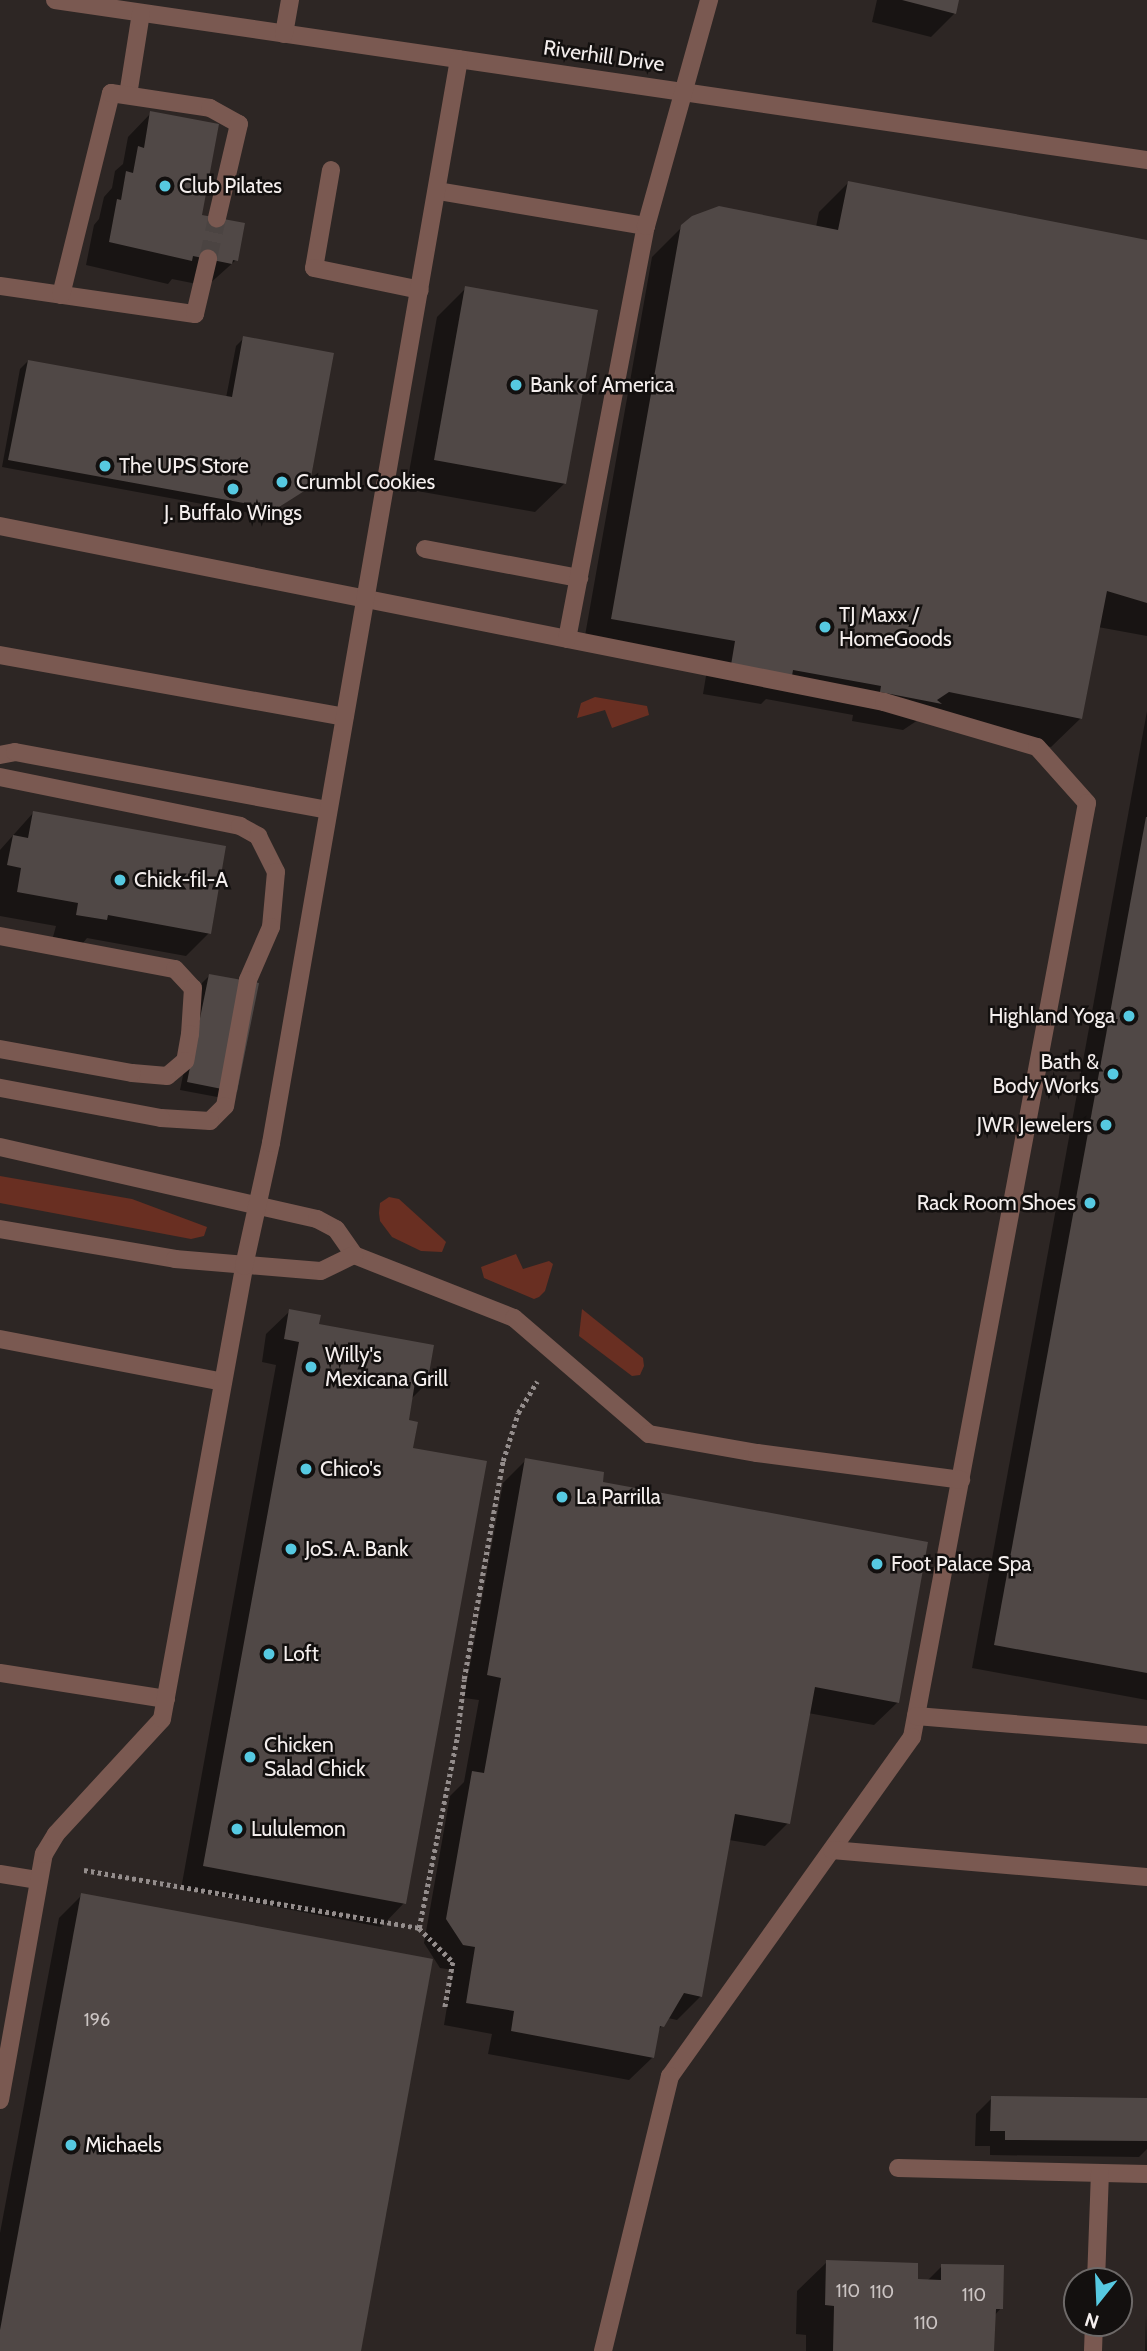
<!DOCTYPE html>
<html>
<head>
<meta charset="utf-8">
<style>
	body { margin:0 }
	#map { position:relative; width:1147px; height:2351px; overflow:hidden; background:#2d2624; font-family:Cabin,sans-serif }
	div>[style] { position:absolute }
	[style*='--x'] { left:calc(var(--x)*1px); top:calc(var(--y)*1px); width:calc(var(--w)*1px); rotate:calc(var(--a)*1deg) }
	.green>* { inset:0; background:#692f22 }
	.shadow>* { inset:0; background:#0007 }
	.building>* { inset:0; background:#504846 }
	.minor-tunnel>* { height:18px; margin-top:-9px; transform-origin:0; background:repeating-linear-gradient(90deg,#4b4442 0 18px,transparent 0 27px) }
	.path>* { height:4.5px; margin-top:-2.25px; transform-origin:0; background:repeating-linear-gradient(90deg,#948d8c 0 3.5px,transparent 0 7px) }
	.minor>* { height:18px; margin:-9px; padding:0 9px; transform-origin:9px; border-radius:9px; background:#7a5951 }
	.dots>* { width:19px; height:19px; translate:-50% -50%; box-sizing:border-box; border:4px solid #13100f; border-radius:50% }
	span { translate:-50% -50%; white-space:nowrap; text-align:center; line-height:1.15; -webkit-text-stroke:5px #13100f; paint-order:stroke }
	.number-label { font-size:18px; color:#cbc4c3 }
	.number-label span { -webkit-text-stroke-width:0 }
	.street-label { font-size:21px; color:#f4eeed }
	.poi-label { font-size:21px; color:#f4eeed }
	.left { translate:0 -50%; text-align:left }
	.right { translate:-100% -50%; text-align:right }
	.north { position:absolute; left:1063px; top:2267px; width:70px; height:70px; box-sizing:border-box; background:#13100f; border:2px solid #6d6968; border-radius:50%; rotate:198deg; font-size:19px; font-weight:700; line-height:28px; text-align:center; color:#f4eeed }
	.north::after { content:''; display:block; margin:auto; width:24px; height:32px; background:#56c9e1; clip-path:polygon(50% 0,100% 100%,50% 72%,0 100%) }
</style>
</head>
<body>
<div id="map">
	<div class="green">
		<i style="clip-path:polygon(595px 697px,647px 706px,649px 715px,612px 728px,605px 710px,577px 718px,581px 703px)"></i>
		<i style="clip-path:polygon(0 1176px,132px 1199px,207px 1227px,204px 1236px,191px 1239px,0 1203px)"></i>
		<i style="clip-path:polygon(389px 1197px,399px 1199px,442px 1238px,446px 1242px,442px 1252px,421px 1251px,392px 1237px,380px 1221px,379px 1213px,380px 1203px)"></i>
		<i style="clip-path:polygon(516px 1254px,523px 1269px,549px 1261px,553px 1264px,545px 1291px,539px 1297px,534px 1299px,484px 1278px,481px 1267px)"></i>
		<i style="clip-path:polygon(582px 1309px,643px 1358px,644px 1366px,640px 1375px,632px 1376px,579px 1336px)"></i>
	</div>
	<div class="shadow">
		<i style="clip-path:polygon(877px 0,958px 0,954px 14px,931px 37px,872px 22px)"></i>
		<i style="clip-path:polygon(151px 113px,200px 216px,236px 260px,207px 286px,172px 279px,168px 284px,86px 265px,94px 225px,99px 219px,104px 197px,112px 188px,115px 171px,123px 164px,128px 137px)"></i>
		<i style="clip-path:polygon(848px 183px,1147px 242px,1147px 636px,1098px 627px,1081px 718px,1051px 747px,918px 720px,903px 730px,852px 721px,853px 715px,766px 699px,761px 704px,703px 694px,707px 670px,583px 647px,652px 257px,682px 227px,816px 227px,819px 212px)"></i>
		<i style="clip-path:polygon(466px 288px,565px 483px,535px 512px,406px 489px,437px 317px)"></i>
		<i style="clip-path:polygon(244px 338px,307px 487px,267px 516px,2px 467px,20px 369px,28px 361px,226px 398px,236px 346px)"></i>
		<i style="clip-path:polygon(1147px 711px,1147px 1700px,972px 1668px)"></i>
		<i style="clip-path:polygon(33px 813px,209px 933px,186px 956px,87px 938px,83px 943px,53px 937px,56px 926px,0 916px,0 850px)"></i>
		<i style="clip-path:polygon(210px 975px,228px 1099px,180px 1090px,202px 983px)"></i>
		<i style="clip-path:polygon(290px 1311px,426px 1384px,411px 1399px,407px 1422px,404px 1903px,381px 1927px,181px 1889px,276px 1365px,262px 1362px,266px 1334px)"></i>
		<i style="clip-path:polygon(526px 1460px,601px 1483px,898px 1702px,874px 1725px,808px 1713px,788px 1823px,765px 1846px,729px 1840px,700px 1997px,677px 2020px,668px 2018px,657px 2032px,653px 2057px,629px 2080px,488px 2054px,492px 2034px,444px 2025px,453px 1970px,440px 1968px,424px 1943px,450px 1796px,464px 1782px,479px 1700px,464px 1698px,503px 1483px)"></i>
		<i style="clip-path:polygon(82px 1895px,359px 2351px,0 2351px,0 2233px,59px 1918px)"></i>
		<i style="clip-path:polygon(992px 2098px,1147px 2100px,1147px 2149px,1139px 2157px,990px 2155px,990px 2146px,975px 2146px,976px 2114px)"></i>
		<i style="clip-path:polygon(827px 2262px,916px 2281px,927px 2281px,942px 2266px,1001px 2308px,994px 2316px,993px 2351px,806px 2351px,806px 2335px,796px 2334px,797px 2291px)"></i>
		<i style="clip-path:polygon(1146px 2315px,1147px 2351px,1145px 2351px)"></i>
	</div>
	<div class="building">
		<i style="clip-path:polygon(902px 0,959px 0,956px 14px)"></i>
		<i style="clip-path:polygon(150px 111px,219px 124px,202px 215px,245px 223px,238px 261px,233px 260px,232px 264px,193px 256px,192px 261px,109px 242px,117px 199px,121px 200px,126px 171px,133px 173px,138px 146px,144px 148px)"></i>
		<i style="clip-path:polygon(848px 181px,1147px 240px,1147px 603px,1107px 591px,1082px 719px,949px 692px,937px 700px,942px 704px,880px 692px,881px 686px,793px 670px,792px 676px,731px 665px,735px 641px,611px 619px,681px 225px,692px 216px,719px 206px,838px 230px)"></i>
		<i style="clip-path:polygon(465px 286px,598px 310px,566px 484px,434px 460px)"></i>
		<i style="clip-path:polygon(243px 336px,334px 353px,309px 488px,276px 509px,8px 460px,28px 360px,232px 397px)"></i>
		<i style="clip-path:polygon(33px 811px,226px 846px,211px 934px,108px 915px,107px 920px,76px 915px,78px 903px,17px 892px,21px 868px,7px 865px,13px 835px,28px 838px)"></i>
		<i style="clip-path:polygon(1146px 817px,1147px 817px,1147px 1673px,994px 1645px)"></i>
		<i style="clip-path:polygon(209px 974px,259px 983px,237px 1092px,187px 1082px)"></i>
		<i style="clip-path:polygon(289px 1309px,321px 1315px,319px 1324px,434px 1345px,427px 1385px,415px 1382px,409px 1420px,418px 1422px,413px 1448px,487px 1461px,406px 1904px,203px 1866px,299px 1342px,284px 1339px)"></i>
		<i style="clip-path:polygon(525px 1458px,604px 1472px,603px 1482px,928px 1542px,899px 1703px,815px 1687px,790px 1824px,735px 1814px,702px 1997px,684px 1993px,664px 2027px,660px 2026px,654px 2058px,511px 2031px,514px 2011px,466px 2003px,475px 1947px,463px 1945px,446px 1919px,472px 1771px,484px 1773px,501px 1678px,487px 1675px)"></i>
		<i style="clip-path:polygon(81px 1893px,433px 1959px,361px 2351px,0 2351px,0 2330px)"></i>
		<i style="clip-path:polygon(991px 2096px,1147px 2098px,1147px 2141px,1005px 2140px,1005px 2131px,990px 2131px)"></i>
		<i style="clip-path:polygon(826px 2260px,918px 2263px,918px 2279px,941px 2280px,941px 2264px,1004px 2265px,1003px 2309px,996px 2309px,994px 2351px,833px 2351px,834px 2306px,825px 2305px)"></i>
	</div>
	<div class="minor-tunnel">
		<i style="--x:208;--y:259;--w:42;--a:-77.6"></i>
	</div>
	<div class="path">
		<i style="--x:84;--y:1870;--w:340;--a:9.8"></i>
		<i style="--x:419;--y:1928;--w:48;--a:45"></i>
		<i style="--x:453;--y:1962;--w:47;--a:99.9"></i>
		<i style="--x:419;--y:1928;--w:195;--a:-78.7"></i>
		<i style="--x:457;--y:1737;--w:58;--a:-83.1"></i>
		<i style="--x:464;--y:1679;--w:221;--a:-79.9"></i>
		<i style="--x:503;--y:1461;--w:50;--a:-72.6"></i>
		<i style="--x:518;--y:1413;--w:37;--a:-59"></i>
	</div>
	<div class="minor">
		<i style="--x:55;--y:0;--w:1104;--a:8.34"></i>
		<i style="--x:284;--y:34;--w:35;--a:-80"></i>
		<i style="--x:128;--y:95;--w:83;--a:-81"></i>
		<i style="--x:331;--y:170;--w:99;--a:99.8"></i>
		<i style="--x:314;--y:268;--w:108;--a:11.7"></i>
		<i style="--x:438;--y:191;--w:211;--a:9.6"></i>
		<i style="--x:0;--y:286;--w:197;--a:8.2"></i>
		<i style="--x:195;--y:314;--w:57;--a:-76.7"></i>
		<i style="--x:61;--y:295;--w:208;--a:-76.1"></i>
		<i style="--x:111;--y:93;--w:100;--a:8.6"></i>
		<i style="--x:210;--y:108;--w:33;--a:29"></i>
		<i style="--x:239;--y:124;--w:97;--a:103.2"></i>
		<i style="--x:0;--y:526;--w:901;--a:11.26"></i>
		<i style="--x:884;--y:702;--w:159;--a:16.4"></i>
		<i style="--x:1037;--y:747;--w:75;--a:48.2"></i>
		<i style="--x:1087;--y:803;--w:950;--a:100.61"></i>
		<i style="--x:912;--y:1737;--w:417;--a:125.5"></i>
		<i style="--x:670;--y:2076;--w:283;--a:103.7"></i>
		<i style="--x:425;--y:549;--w:157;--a:10.7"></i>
		<i style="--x:567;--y:639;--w:420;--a:-79.2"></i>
		<i style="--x:646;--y:226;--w:235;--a:-74.4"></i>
		<i style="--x:0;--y:655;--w:350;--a:10.2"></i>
		<i style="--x:0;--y:755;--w:15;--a:-11"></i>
		<i style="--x:15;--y:752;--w:317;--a:10.5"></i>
		<i style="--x:0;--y:777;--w:245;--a:11.5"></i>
		<i style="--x:240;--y:826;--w:21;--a:29"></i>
		<i style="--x:258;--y:836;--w:40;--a:63.4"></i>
		<i style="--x:276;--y:872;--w:55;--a:95.2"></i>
		<i style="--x:271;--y:927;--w:58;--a:113.5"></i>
		<i style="--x:248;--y:980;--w:128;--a:100.3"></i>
		<i style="--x:225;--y:1106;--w:21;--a:135"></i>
		<i style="--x:210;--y:1121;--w:49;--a:-176.5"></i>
		<i style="--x:161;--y:1118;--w:164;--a:-169.4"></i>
		<i style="--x:0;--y:936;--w:178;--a:10.7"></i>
		<i style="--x:175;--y:969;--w:26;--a:47"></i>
		<i style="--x:193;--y:988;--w:46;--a:93.7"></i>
		<i style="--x:190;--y:1034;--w:27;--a:100"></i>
		<i style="--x:185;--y:1061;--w:23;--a:140"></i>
		<i style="--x:167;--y:1076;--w:35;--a:-175"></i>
		<i style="--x:132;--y:1073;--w:134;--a:-169.7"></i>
		<i style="--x:0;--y:1147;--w:325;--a:12.8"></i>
		<i style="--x:317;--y:1219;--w:21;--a:28"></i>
		<i style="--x:336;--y:1229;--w:32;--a:55"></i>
		<i style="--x:354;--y:1255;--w:172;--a:21.5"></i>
		<i style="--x:514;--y:1318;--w:178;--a:40.7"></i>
		<i style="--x:649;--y:1434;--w:110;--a:10"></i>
		<i style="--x:757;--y:1453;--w:206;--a:7.5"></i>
		<i style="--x:0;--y:1229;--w:178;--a:9.7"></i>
		<i style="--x:175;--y:1259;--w:146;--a:4.7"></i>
		<i style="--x:321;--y:1271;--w:37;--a:-26"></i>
		<i style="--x:0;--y:1339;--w:227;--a:10.9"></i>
		<i style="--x:0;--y:1673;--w:168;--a:8.9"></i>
		<i style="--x:916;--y:1716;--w:232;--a:4.7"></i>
		<i style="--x:832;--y:1850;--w:316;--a:4.9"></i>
		<i style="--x:0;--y:1874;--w:37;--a:9"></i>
		<i style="--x:0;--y:2100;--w:250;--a:-79.9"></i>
		<i style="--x:44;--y:1854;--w:23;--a:-59"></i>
		<i style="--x:56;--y:1834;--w:156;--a:-47.3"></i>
		<i style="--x:162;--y:1719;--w:460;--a:-79.7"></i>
		<i style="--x:244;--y:1266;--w:126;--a:-77.6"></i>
		<i style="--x:271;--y:1143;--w:1100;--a:-80.16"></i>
		<i style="--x:898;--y:2168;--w:249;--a:1.4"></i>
		<i style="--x:1096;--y:2281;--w:108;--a:-87.9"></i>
		<i style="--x:1093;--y:2351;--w:28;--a:-88"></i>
	</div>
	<div class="dots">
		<i style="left:165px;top:186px;background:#56c9e1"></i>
		<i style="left:516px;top:385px;background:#56c9e1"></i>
		<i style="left:105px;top:466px;background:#56c9e1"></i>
		<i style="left:282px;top:482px;background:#56c9e1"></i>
		<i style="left:233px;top:489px;background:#56c9e1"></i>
		<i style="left:825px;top:627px;background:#56c9e1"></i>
		<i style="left:120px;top:880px;background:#56c9e1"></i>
		<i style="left:1129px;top:1016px;background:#56c9e1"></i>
		<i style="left:1113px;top:1074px;background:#56c9e1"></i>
		<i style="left:1106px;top:1125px;background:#56c9e1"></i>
		<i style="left:1090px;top:1203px;background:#56c9e1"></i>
		<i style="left:311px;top:1367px;background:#56c9e1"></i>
		<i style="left:306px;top:1469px;background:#56c9e1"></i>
		<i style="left:562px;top:1497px;background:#56c9e1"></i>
		<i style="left:291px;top:1549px;background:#56c9e1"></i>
		<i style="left:877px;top:1564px;background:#56c9e1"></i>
		<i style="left:269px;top:1654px;background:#56c9e1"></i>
		<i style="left:250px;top:1757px;background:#56c9e1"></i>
		<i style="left:237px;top:1829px;background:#56c9e1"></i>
		<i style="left:71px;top:2145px;background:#56c9e1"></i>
	</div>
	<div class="number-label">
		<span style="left:97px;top:2020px">196</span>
		<span style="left:848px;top:2291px">110</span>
		<span style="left:882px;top:2292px">110</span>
		<span style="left:974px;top:2295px">110</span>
		<span style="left:926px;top:2323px">110</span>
	</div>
	<div class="street-label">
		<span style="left:604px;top:56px;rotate:8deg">Riverhill Drive</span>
	</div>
	<div class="poi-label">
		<span class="left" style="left:179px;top:186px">Club Pilates</span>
		<span class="left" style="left:530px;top:385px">Bank of America</span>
		<span class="left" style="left:119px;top:466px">The UPS Store</span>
		<span class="left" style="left:296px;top:482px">Crumbl Cookies</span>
		<span style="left:233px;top:513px">J. Buffalo Wings</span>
		<span class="left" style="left:839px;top:627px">TJ Maxx /<br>HomeGoods</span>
		<span class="left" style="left:134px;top:880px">Chick-fil-A</span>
		<span class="right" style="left:1115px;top:1016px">Highland Yoga</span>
		<span class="right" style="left:1099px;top:1074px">Bath &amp;<br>Body Works</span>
		<span class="right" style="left:1092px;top:1125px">JWR Jewelers</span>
		<span class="right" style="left:1076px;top:1203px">Rack Room Shoes</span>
		<span class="left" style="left:325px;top:1367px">Willy's<br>Mexicana Grill</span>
		<span class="left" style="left:320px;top:1469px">Chico's</span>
		<span class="left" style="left:576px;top:1497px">La Parrilla</span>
		<span class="left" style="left:305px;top:1549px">JoS. A. Bank</span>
		<span class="left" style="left:891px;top:1564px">Foot Palace Spa</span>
		<span class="left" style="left:283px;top:1654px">Loft</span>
		<span class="left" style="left:264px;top:1757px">Chicken<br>Salad Chick</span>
		<span class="left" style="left:251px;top:1829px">Lululemon</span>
		<span class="left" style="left:85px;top:2145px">Michaels</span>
	</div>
	<div class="north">N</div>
</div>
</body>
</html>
